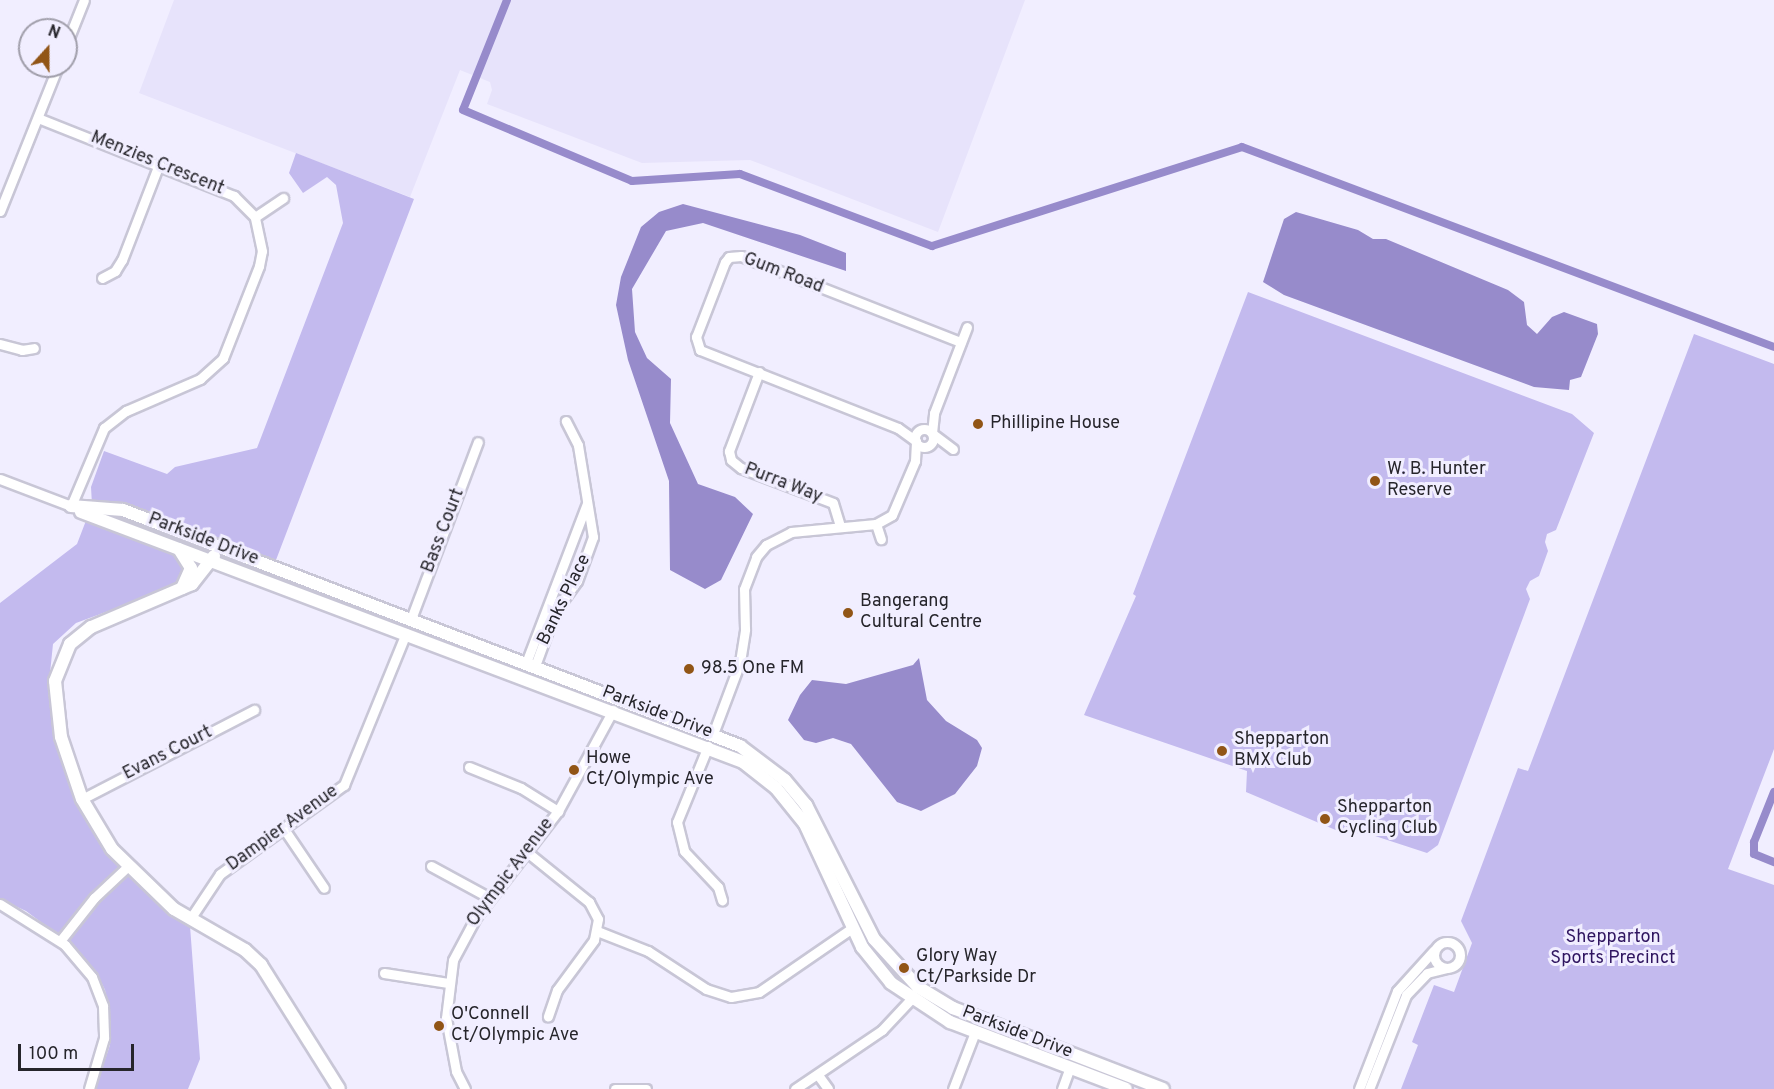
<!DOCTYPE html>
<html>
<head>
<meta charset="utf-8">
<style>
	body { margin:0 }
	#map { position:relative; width:1774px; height:1089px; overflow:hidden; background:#f1eeff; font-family:Overpass,sans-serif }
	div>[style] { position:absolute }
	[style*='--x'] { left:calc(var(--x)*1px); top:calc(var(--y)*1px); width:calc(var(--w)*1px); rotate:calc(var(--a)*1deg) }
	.built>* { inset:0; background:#e7e3fb }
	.green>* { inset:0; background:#c3baee }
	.water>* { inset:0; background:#978bcb }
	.canal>* { height:8px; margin:-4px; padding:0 4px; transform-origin:4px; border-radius:4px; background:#978bcb }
	.roads { filter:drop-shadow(2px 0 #c8c6d6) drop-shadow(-2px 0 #c8c6d6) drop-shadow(0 2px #c8c6d6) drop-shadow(0 -2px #c8c6d6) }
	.street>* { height:9px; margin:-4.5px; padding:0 4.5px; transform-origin:4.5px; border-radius:4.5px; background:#fff }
	.street>.ring { margin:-4.5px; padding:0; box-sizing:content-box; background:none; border:9px solid #fff; border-radius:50% }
	.secondary>* { height:12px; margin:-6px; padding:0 6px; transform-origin:6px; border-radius:6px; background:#fff }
	.dots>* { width:16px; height:16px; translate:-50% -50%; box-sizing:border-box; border:3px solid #f1eeff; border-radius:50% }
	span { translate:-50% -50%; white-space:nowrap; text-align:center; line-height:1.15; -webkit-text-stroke:6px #f1eeff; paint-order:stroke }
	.street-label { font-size:18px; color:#26252b }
	.poi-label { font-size:18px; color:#26252b }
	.left { translate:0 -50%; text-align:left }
	.park-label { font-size:18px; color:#2f1560 }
	.north { position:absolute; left:18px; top:18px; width:60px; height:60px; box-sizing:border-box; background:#f1eeff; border:2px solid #a09eaa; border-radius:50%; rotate:21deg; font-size:16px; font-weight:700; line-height:24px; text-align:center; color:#26252b }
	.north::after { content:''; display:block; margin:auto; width:21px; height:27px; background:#915516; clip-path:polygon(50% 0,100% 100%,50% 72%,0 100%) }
	.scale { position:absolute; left:18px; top:1044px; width:116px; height:27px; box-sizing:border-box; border:3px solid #26252b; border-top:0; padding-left:8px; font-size:18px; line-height:21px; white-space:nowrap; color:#26252b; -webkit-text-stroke:4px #f1eeff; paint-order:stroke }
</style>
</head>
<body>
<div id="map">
	<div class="built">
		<i style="clip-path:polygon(174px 0,1025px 0,938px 232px,750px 160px,642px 163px,487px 104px,492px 90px,490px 82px,460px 70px,410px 197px,139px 93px)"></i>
	</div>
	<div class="green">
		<i style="clip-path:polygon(296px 153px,414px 199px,276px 560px,184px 527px,176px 552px,188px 569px,176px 586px,76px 623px,53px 644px,49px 683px,60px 750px,111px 855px,155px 900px,190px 926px,200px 1059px,188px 1089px,95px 1089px,110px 1045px,111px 1026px,105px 990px,97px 974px,76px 948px,26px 911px,0 899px,0 603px,77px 544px,92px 505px,91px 487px,104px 451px,167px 474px,175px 467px,257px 448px,343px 223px,336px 185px,327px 177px,303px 193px,289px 173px)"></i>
		<i style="clip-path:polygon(1248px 292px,1572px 414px,1594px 433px,1556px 530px,1547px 534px,1545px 542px,1548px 551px,1539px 576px,1530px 581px,1526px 589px,1530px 599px,1438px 845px,1427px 853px,1372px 835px,1338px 831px,1246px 792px,1247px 771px,1084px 715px,1136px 596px,1133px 594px)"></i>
		<i style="clip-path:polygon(1694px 334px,1774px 364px,1774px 749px,1728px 869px,1774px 885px,1774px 1089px,1401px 1089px,1418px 1045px,1412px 1042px,1434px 985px,1454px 992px,1472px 943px,1461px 921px,1518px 768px,1528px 771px)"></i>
	</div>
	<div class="water">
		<i style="clip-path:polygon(683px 204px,800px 235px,846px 253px,846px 271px,703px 223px,666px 231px,632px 289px,635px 332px,647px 358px,671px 379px,670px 423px,698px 484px,735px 497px,753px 514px,721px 580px,705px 589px,670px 570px,669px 481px,628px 360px,616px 305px,621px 277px,641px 227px,659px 212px)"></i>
		<i style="clip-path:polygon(1296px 212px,1358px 230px,1373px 239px,1386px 239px,1508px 290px,1524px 302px,1527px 325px,1537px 334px,1552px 317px,1564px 312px,1597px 324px,1598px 334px,1581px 377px,1570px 380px,1569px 390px,1534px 387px,1284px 295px,1263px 282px,1284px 219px)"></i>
		<i style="clip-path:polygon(919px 658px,927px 700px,946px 721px,977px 740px,982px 748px,977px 766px,955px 794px,921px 811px,897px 802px,851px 744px,833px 738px,816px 743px,804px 740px,788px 720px,800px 695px,812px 680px,846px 684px,913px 665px)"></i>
	</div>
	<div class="canal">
		<i style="--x:507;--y:0;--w:118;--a:111.8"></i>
		<i style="--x:463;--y:110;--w:183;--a:22.8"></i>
		<i style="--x:632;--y:181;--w:108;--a:-3.7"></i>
		<i style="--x:740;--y:174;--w:205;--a:20.6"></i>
		<i style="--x:932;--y:246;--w:325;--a:-17.7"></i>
		<i style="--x:1242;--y:147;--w:568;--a:20.6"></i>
		<i style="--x:1774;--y:792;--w:54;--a:111.8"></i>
		<i style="--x:1754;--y:842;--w:12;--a:90"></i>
		<i style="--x:1754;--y:854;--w:22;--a:22"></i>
	</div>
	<div class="roads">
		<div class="street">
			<i style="--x:66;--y:45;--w:48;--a:-68.2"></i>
			<i style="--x:0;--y:211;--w:156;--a:-68.2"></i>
			<i style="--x:255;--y:217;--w:34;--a:-34"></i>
			<i style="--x:102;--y:278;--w:15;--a:-28"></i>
			<i style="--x:115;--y:271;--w:13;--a:-58"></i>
			<i style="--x:122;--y:260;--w:103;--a:-68.9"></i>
			<i style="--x:0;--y:344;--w:23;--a:15"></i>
			<i style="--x:22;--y:350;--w:12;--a:-9"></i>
			<i style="--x:759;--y:372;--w:85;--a:110.8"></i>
			<i style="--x:729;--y:451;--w:9;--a:77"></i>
			<i style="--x:731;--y:460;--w:13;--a:39"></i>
			<i style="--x:741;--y:468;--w:98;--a:20.8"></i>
			<i style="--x:833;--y:503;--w:24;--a:73"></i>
			<i class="ring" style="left:915px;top:429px;width:9px;height:9px"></i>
			<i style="--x:932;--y:433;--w:20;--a:-84"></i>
			<i style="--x:934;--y:413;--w:92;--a:-69"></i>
			<i style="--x:933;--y:434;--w:25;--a:37"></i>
			<i style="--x:916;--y:441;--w:22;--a:-144"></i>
			<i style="--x:898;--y:428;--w:213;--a:-158.5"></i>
			<i style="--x:700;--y:350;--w:14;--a:-107"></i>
			<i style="--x:696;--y:337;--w:80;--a:-68.9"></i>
			<i style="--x:725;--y:262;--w:6;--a:-51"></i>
			<i style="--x:729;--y:257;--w:12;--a:-5"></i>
			<i style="--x:741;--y:256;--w:236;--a:21.4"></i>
			<i style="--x:0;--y:479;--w:76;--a:20.8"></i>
			<i style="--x:71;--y:506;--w:85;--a:-67.1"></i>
			<i style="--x:104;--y:428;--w:28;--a:-38"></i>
			<i style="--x:126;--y:411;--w:81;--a:-23.4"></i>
			<i style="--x:200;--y:379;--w:31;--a:-42"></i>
			<i style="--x:223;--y:358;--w:99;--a:-68.6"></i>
			<i style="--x:259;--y:266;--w:15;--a:-79"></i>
			<i style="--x:262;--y:251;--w:35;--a:-102"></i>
			<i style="--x:255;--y:217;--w:30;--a:-135"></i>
			<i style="--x:234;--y:196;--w:211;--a:-158.3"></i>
			<i style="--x:876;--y:524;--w:16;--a:72"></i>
			<i style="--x:411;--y:619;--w:189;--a:-69.3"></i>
			<i style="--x:526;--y:663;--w:171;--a:-69.1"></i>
			<i style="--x:535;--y:666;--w:59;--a:-70"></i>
			<i style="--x:555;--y:611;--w:37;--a:-54"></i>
			<i style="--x:577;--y:581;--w:47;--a:-70"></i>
			<i style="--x:593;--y:537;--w:93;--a:-99.3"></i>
			<i style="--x:578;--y:445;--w:27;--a:-117"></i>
			<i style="--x:713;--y:734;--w:77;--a:-69.4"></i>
			<i style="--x:740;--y:662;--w:33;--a:-81"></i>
			<i style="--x:745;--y:629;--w:40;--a:-91.4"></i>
			<i style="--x:744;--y:589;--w:34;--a:-69"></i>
			<i style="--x:756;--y:557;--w:16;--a:-50"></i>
			<i style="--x:766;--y:545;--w:28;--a:-27"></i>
			<i style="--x:791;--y:532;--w:85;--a:-5.4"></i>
			<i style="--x:876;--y:524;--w:18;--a:-29"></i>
			<i style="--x:892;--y:515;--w:59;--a:-66.9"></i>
			<i style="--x:915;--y:461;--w:19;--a:-87"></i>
			<i style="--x:708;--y:746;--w:82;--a:112.2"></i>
			<i style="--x:677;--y:822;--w:30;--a:76"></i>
			<i style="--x:684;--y:851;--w:50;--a:46.6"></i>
			<i style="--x:718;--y:887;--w:14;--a:73"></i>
			<i style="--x:469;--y:767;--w:56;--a:22"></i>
			<i style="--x:521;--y:788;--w:44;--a:31.9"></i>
			<i style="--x:82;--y:799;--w:194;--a:-27.4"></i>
			<i style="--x:284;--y:829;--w:71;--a:55.9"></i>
			<i style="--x:527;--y:852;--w:80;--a:38.9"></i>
			<i style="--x:589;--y:902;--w:19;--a:62"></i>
			<i style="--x:598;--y:919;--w:21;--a:101"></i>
			<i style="--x:594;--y:940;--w:62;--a:126.5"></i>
			<i style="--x:557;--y:990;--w:28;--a:109"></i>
			<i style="--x:431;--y:866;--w:67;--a:28.5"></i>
			<i style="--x:0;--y:904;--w:77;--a:32.2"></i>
			<i style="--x:65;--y:945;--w:42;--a:49.8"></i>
			<i style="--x:92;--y:977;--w:31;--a:69"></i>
			<i style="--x:103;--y:1006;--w:32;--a:88"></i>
			<i style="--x:104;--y:1038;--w:53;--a:106.4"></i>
			<i style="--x:190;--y:919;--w:54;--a:-56.3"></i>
			<i style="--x:220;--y:874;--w:153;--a:-35.7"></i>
			<i style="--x:344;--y:785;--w:164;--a:-67.8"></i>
			<i style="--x:597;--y:931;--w:55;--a:21.4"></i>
			<i style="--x:648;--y:951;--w:69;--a:33.2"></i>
			<i style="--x:706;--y:989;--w:26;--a:18"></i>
			<i style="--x:731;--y:997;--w:28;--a:-10"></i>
			<i style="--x:759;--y:992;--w:113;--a:-34.5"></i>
			<i style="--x:60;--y:941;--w:55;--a:-51.7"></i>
			<i style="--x:94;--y:898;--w:45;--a:-43.2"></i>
			<i class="ring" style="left:1434px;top:942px;width:17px;height:17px"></i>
			<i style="--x:384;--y:973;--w:65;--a:8.9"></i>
			<i style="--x:818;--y:1075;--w:17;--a:54"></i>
			<i style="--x:465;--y:1089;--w:20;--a:-117"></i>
			<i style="--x:456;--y:1071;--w:54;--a:-100.7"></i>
			<i style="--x:446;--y:1018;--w:58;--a:-83.1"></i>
			<i style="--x:453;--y:960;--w:49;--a:-61.9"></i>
			<i style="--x:476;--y:917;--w:134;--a:-52.3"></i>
			<i style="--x:558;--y:811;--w:115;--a:-61.4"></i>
			<i style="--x:615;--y:1089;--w:31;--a:0"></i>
			<i style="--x:795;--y:1089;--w:105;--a:-34.1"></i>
			<i style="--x:882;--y:1030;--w:42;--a:-46.9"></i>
			<i style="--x:953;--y:1089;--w:61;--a:-68.9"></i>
			<i style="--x:1062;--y:1089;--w:23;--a:-70"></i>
			<i style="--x:1359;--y:1089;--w:105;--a:-68.8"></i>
			<i style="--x:1397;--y:991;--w:55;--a:-47.9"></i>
			<i style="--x:1369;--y:1089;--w:101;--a:-68.5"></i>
			<i style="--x:1406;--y:995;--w:30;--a:-46"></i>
			<i style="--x:1427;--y:973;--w:21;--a:-14"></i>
		</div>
		<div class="secondary">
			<i style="--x:71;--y:506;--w:52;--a:4.4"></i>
			<i style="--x:123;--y:510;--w:661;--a:20.93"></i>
			<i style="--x:740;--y:746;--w:56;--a:37.1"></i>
			<i style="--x:785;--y:780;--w:33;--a:50"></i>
			<i style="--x:806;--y:805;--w:150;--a:63.1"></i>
			<i style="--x:874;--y:939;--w:65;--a:47.5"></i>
			<i style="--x:918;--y:987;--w:41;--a:31"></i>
			<i style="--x:953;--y:1008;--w:225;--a:21.1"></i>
			<i style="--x:81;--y:512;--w:708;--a:20.69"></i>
			<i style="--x:743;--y:762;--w:42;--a:38.2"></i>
			<i style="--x:776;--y:788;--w:46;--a:51.1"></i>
			<i style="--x:805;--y:824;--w:136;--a:65.1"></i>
			<i style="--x:862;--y:947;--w:46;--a:51.1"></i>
			<i style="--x:891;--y:983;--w:71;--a:33.5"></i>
			<i style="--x:950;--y:1022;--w:188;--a:20.8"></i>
			<i style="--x:179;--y:549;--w:22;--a:58"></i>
			<i style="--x:191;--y:568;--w:22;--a:114"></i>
			<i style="--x:214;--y:556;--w:36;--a:128"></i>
			<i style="--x:192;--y:584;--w:110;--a:156.9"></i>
			<i style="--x:91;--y:627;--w:27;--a:141"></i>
			<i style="--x:70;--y:644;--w:40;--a:112"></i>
			<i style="--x:55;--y:681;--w:56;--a:83.9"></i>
			<i style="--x:61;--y:737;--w:65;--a:71.3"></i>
			<i style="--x:82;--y:799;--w:58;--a:59"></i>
			<i style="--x:112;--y:849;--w:86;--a:44.1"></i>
			<i style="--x:174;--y:909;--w:82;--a:30"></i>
			<i style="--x:245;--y:950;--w:22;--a:43"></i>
			<i style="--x:261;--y:965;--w:146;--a:57.8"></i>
		</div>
	</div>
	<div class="dots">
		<i style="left:978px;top:424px;background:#915516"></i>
		<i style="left:1375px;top:481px;background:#915516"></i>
		<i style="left:848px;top:613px;background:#915516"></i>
		<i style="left:689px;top:669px;background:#915516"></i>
		<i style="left:1222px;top:751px;background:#915516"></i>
		<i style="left:574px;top:770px;background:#915516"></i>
		<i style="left:1325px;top:819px;background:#915516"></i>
		<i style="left:904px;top:968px;background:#915516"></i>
		<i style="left:439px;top:1026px;background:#915516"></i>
	</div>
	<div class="street-label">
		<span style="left:157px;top:164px;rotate:22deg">Menzies Crescent</span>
		<span style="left:783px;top:274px;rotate:21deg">Gum Road</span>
		<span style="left:783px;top:484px;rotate:21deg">Purra Way</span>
		<span style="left:444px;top:531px;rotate:-69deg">Bass Court</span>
		<span style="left:203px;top:540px;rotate:21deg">Parkside Drive</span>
		<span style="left:565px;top:600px;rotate:-64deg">Banks Place</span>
		<span style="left:657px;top:713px;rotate:21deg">Parkside Drive</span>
		<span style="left:168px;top:754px;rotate:-27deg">Evans Court</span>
		<span style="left:283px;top:829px;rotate:-36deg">Dampier Avenue</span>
		<span style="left:511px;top:873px;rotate:-53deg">Olympic Avenue</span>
		<span style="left:1017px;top:1033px;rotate:21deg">Parkside Drive</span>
	</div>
	<div class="poi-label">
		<span class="left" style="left:990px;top:424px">Phillipine House</span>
		<span class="left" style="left:1387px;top:481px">W. B. Hunter<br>Reserve</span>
		<span class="left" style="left:860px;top:613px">Bangerang<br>Cultural Centre</span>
		<span class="left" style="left:701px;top:669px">98.5 One FM</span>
		<span class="left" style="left:1234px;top:751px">Shepparton<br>BMX Club</span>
		<span class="left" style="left:586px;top:770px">Howe<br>Ct/Olympic Ave</span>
		<span class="left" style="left:1337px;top:819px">Shepparton<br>Cycling Club</span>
		<span class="left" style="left:916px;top:968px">Glory Way<br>Ct/Parkside Dr</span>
		<span class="left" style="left:451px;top:1026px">O'Connell<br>Ct/Olympic Ave</span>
	</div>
	<div class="park-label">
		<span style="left:1613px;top:949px">Shepparton<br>Sports Precinct</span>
	</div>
	<div class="north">N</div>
	<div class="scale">100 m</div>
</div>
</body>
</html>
